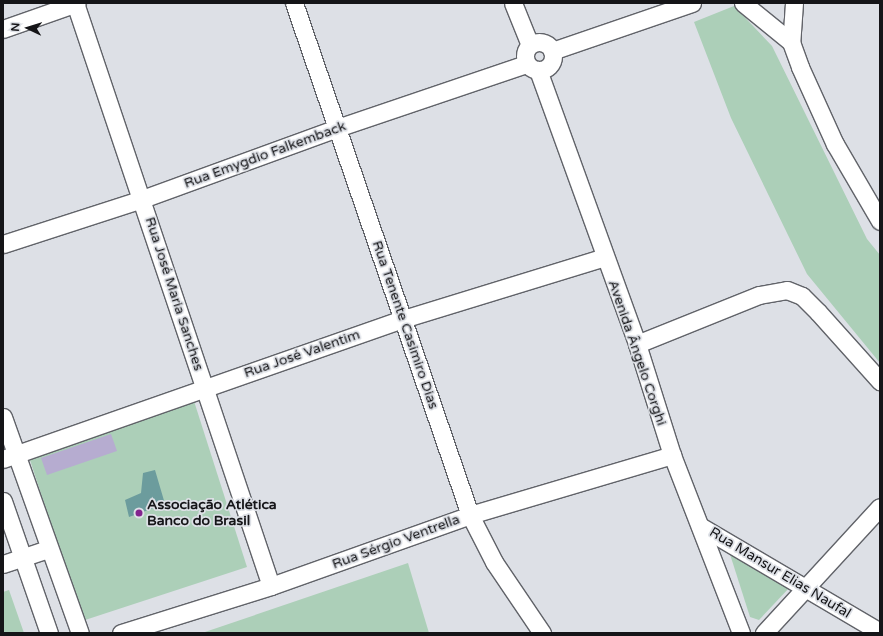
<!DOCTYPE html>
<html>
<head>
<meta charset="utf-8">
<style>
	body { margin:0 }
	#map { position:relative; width:883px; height:636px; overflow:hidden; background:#dde0e6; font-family:"Varela Round",sans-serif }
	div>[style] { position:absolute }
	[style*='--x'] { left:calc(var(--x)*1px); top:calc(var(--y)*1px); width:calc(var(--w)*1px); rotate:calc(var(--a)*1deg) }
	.green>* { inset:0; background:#accfb8 }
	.water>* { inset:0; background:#6c9c9d }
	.building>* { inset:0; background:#b6acd0 }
	.roads { filter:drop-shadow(1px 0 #616369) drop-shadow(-1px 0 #616369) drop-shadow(0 1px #616369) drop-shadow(0 -1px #616369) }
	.minor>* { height:17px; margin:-8.5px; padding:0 8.5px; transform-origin:8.5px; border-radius:8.5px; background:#fff }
	.minor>.ring { margin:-8.5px; padding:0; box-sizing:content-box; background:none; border:17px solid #fff; border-radius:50% }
	.dots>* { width:11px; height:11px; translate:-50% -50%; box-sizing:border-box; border:2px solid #dde0e6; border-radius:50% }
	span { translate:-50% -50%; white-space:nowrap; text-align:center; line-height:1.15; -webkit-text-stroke:3.5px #dde0e6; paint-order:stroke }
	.street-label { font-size:14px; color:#151518 }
	.poi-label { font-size:14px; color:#151518; font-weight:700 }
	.left { translate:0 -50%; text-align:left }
	.frame { position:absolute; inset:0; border:4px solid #151518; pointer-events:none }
	.north { position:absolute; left:8px; top:8px; width:40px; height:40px; -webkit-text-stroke:3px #dde0e6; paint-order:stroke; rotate:274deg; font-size:11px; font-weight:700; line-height:16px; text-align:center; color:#151518 }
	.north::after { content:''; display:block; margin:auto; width:14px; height:18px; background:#151518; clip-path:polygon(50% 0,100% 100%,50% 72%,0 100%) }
</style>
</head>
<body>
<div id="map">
	<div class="green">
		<i style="clip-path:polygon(734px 6px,772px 46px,867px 239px,880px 255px,880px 363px,807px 274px,731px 118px,694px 22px)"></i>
		<i style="clip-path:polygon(193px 398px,247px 567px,82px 621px,30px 460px)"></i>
		<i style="clip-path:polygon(728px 548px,790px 587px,759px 620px,750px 617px)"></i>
		<i style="clip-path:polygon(408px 563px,429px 633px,202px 633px)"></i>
		<i style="clip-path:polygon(9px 590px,24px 633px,3px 633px,3px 592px)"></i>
	</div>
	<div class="water">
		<i style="clip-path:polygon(155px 470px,165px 504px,129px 517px,125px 500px,141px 493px,143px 473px)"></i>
	</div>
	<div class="building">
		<i style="clip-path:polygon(111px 434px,117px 451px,47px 475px,41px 458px)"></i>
	</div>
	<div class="roads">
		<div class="minor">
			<i style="--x:75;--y:3;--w:615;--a:71.42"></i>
			<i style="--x:294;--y:3;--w:541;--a:71.03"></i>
			<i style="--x:470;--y:515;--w:53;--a:62.9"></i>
			<i style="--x:494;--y:562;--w:86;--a:55.9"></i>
			<i style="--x:513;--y:3;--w:45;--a:68"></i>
			<i style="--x:743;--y:3;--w:62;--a:39.1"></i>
			<i style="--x:794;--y:3;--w:39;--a:94"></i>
			<i style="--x:791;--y:42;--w:27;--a:70"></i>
			<i style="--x:800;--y:67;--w:85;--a:65.6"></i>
			<i style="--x:835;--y:144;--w:89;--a:59.7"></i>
			<i style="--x:3;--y:29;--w:78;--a:-19.4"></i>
			<i class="ring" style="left:525px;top:42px;width:11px;height:11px"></i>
			<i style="--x:552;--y:51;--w:148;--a:-18.9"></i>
			<i style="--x:538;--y:70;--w:291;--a:70.1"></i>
			<i style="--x:637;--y:344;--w:116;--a:72.5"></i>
			<i style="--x:672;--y:455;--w:191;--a:68.8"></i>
			<i style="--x:3;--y:244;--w:146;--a:-17.9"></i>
			<i style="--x:142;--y:199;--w:208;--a:-20"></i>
			<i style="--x:337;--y:128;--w:200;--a:-18.7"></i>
			<i style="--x:637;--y:344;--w:131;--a:-21.9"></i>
			<i style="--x:759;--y:295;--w:28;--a:-10"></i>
			<i style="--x:787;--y:290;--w:16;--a:22"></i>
			<i style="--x:802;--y:296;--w:23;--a:45"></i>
			<i style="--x:818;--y:312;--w:93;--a:48.1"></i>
			<i style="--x:3;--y:417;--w:229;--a:70.4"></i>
			<i style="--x:3;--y:459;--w:424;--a:-19.3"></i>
			<i style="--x:403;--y:319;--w:210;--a:-17.1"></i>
			<i style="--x:3;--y:501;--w:140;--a:70.8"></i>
			<i style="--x:700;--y:526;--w:209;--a:30.5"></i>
			<i style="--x:3;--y:564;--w:47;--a:-18.4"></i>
			<i style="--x:121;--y:633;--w:157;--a:-17.4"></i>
			<i style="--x:271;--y:586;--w:211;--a:-19.6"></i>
			<i style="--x:470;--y:515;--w:211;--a:-16.5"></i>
			<i style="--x:764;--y:633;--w:171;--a:-47.4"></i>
		</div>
	</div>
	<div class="dots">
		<i style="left:139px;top:513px;background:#83248e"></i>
	</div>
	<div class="street-label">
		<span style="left:265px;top:155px;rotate:-20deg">Rua Emygdio Falkemback</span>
		<span style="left:174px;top:294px;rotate:72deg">Rua José Maria Sanches</span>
		<span style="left:405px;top:325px;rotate:71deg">Rua Tenente Casimiro Dias</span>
		<span style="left:637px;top:353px;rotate:71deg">Avenida Ângelo Corghi</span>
		<span style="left:302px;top:354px;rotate:-19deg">Rua José Valentim</span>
		<span style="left:396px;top:542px;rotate:-20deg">Rua Sérgio Ventrella</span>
		<span style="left:780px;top:573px;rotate:31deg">Rua Mansur Elias Naufal</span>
	</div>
	<div class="poi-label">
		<span class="left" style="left:147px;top:513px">Associação Atlética<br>Banco do Brasil</span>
	</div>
	<div class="frame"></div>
	<div class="north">N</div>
</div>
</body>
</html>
